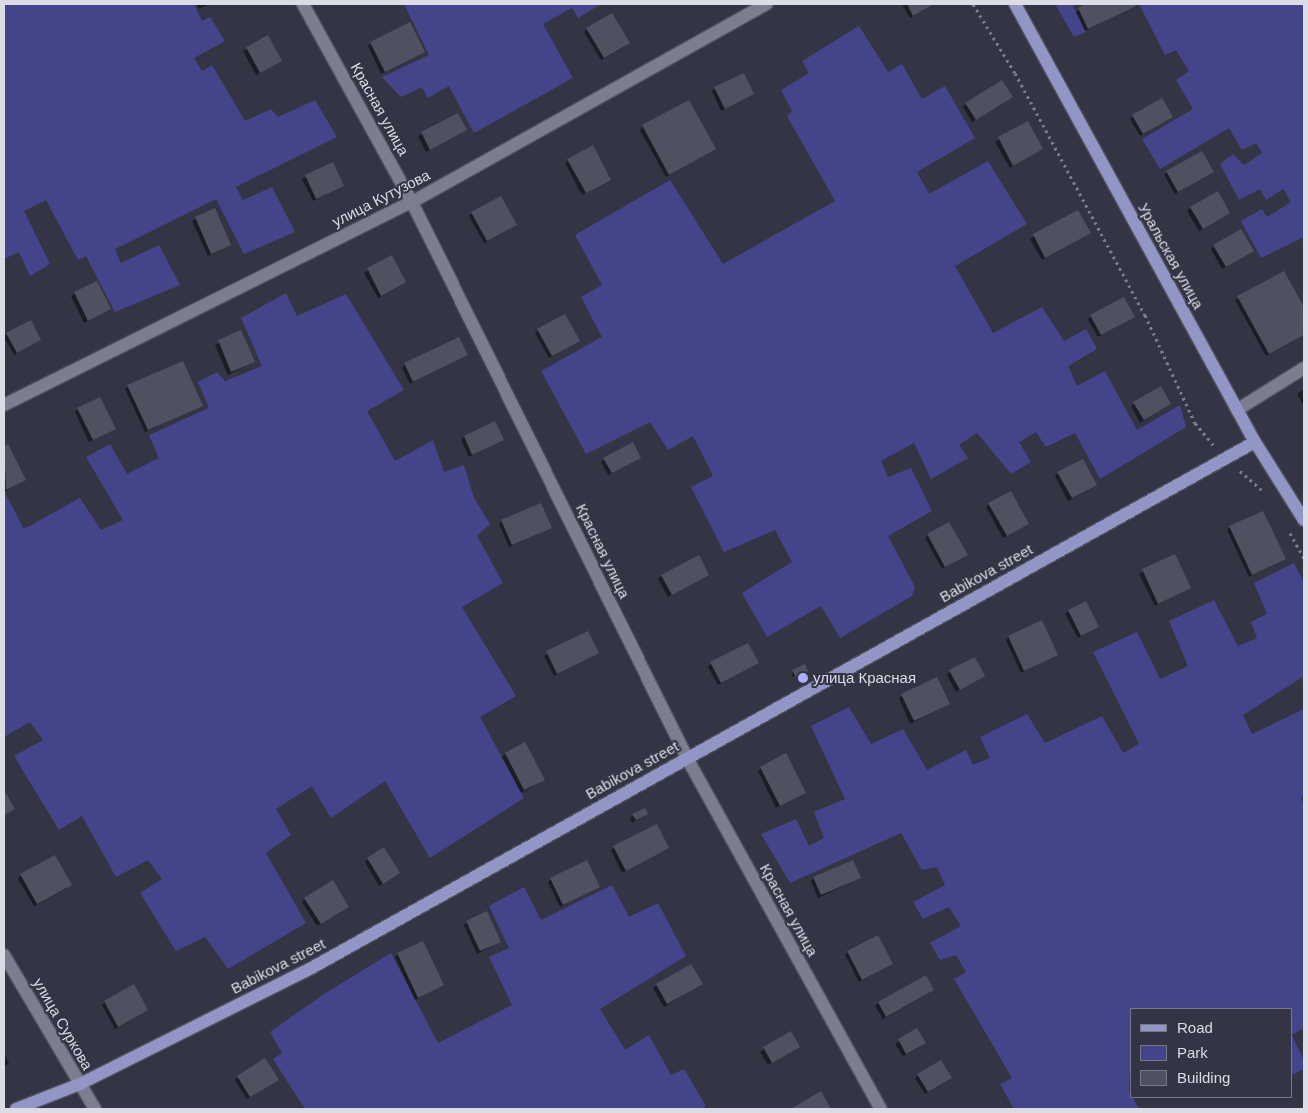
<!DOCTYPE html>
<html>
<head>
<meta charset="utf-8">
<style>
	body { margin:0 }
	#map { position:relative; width:1308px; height:1113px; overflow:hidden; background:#343544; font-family:Arial,sans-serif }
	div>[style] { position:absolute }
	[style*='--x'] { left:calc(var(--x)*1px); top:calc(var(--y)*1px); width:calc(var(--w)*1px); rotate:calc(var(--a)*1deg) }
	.green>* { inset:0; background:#44448a }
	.shadow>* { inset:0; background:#0007 }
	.building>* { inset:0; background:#4f5161 }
	.path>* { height:3px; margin-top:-1.5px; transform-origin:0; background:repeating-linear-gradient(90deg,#7e7f8c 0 2.5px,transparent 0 6.5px) }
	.roads { filter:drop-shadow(1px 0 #51525f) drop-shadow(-1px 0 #51525f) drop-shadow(0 1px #51525f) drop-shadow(0 -1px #51525f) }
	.minor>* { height:12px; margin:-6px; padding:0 6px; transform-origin:6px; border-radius:6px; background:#7c7e8f }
	.major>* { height:12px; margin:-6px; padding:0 6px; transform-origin:6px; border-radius:6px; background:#9296c6 }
	.dots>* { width:14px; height:14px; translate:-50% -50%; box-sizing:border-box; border:2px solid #343544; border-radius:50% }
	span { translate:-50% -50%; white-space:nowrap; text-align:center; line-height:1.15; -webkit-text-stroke:4px #343544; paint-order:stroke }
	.street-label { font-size:15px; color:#dbdce6 }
	.poi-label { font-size:15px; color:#dbdce6 }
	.left { translate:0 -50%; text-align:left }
	.frame { position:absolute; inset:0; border:5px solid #dbdce6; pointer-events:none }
	.legend { position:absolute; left:1130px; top:1008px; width:162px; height:90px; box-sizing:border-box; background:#343544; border:1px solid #777885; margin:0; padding:6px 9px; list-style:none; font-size:15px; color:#dbdce6 }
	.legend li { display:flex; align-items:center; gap:10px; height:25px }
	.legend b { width:25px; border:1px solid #777885 }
</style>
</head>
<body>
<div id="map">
	<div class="green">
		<i style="clip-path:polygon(4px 4px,194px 4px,202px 21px,210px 17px,225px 41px,194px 58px,202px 71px,212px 65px,245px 121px,271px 109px,278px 117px,315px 100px,337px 137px,236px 187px,243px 200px,272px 187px,295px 232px,244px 254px,216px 199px,115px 249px,121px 263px,159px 245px,180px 285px,115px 312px,86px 256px,78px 260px,46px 200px,24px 211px,50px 264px,30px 276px,19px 252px,4px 259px)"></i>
		<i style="clip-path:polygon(404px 4px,601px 4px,578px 18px,572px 8px,543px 24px,573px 78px,474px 133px,449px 86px,428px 98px,422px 87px,401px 97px,382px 77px,429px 55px)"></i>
		<i style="clip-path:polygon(1055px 4px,1077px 4px,1073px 6px,1086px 32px,1074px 37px)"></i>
		<i style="clip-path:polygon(1139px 4px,1304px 4px,1304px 237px,1261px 258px,1241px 221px,1262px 209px,1267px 217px,1291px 202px,1283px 189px,1266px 200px,1260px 189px,1239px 200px,1220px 164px,1233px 154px,1244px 165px,1262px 153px,1256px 143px,1242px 150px,1229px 128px,1160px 169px,1142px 139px,1193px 109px,1176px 80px,1189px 71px,1176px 50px,1165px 55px)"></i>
		<i style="clip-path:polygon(859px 26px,888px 72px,902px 64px,922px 99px,945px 86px,975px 138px,917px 172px,929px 194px,988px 161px,1027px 224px,955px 266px,993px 333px,1042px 307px,1064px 341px,1086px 329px,1097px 349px,1068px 366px,1077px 386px,1105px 371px,1137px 430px,1180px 405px,1186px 427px,1100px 479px,1075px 433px,1046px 447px,1036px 432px,1019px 442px,1031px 462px,1011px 474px,977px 433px,959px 445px,968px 458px,931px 479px,914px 443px,881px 461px,888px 477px,911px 468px,932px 511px,888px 536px,915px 587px,912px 596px,840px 638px,821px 606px,767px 637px,742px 593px,792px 562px,775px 530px,724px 552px,691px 487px,713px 476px,693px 436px,668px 450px,650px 422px,586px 454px,541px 371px,602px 337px,581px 297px,602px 285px,575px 235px,670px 180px,723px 264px,835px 201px,787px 116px,792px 111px,781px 90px,809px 73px,802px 61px)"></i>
		<i style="clip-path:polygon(286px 293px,297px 316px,346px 294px,404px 390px,367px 411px,395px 461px,433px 440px,444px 472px,464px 465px,474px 498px,490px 524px,477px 536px,503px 583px,462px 607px,516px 696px,480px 717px,524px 798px,430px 858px,385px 781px,331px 818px,312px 786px,276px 809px,291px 835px,266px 853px,306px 923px,228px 969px,205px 937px,176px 951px,140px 893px,162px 879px,148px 860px,116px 877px,82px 816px,59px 830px,14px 756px,43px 740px,30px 722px,4px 737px,4px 491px,24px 529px,80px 498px,101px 530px,123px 520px,86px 457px,110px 444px,127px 474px,159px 458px,149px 435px,209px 408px,198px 382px,217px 372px,225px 381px,262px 366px,241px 318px)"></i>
		<i style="clip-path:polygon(1294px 563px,1304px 583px,1304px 676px,1243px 715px,1252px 734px,1302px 710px,1304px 713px,1304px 795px,1301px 799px,1304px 805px,1304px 1028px,1292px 1035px,1304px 1061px,1304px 1069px,1292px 1075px,1292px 1009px,1132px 1009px,1129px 1092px,1139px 1109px,1014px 1109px,1000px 1084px,1012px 1078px,954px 979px,966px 972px,956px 955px,940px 960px,930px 943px,961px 926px,949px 907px,923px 919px,913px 902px,945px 885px,937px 867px,922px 870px,901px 833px,790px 883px,761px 834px,796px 819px,809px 846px,824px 838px,814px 812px,845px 799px,811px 726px,849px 707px,871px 744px,903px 729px,927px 770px,966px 750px,973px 765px,990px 758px,980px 737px,1027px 714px,1045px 743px,1102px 716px,1123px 753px,1139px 744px,1093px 652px,1137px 632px,1160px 679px,1188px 666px,1169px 621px,1214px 600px,1238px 646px,1257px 638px,1251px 622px,1267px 614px,1254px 583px)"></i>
		<i style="clip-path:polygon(612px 885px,629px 917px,658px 903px,686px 956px,600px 1009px,625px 1050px,649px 1035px,671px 1075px,684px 1069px,706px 1106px,701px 1109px,305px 1109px,273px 1059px,282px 1053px,270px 1032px,324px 994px,391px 953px,438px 1043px,512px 1005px,489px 957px,509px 948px,489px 906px,524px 887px,541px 920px)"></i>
	</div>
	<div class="shadow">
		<i style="clip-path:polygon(196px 4px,209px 4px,199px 9px)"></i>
		<i style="clip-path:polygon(902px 4px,934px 4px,910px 18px)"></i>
		<i style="clip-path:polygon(1089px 4px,1133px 4px,1134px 6px,1085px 31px,1076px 12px)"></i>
		<i style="clip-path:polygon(587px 29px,625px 46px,601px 60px,584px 32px)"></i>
		<i style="clip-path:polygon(268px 37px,281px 61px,256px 75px,243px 51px)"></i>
		<i style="clip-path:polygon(371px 43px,423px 52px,381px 74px,368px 46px)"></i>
		<i style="clip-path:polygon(715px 88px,753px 94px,721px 111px,712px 91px)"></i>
		<i style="clip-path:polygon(1008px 100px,972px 122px,963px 107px,966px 104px)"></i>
		<i style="clip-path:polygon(458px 114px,466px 130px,426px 152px,418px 136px)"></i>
		<i style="clip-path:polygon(1133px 116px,1171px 117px,1140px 136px,1130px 119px)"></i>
		<i style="clip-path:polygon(1028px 122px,1042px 149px,1010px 168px,995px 142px)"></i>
		<i style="clip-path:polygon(643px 126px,714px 149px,666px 177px,640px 130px)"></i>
		<i style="clip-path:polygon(568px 160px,610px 179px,582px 195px,565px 163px)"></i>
		<i style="clip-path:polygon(332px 163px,342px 186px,313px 201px,302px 179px)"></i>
		<i style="clip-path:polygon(1167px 172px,1212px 172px,1175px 194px,1164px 175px)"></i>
		<i style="clip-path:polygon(1190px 208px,1229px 213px,1199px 231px,1187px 211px)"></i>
		<i style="clip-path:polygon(214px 210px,230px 244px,208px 256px,192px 221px)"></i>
		<i style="clip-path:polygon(1077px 211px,1089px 233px,1042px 260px,1030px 239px)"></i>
		<i style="clip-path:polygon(472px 213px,515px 225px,484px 243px,469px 216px)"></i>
		<i style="clip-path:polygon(1214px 246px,1252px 251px,1222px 269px,1211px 249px)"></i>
		<i style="clip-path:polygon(391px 257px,405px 282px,378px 298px,364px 273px)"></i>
		<i style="clip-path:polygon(1284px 272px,1304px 309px,1304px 335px,1266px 356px,1235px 300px)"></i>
		<i style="clip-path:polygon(96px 282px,109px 309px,84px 323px,71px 296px)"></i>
		<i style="clip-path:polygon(1091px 316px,1133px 317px,1098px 337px,1088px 320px)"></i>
		<i style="clip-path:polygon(538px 330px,578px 341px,549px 358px,535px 333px)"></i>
		<i style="clip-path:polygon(240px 332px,254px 362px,228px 375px,215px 345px)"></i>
		<i style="clip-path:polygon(7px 334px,40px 340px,14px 355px,4px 337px)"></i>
		<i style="clip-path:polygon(467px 355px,410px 384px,402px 368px,405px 364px)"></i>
		<i style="clip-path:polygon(128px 386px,202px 405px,145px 432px,125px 389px)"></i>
		<i style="clip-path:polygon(1160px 388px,1170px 404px,1140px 423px,1131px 406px)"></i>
		<i style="clip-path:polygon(1304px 389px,1304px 406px,1297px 394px)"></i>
		<i style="clip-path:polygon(78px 409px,114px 428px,89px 442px,75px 412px)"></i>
		<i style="clip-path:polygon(464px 437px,502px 440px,469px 457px,461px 440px)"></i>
		<i style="clip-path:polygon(7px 445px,24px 480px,4px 492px,4px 447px)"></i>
		<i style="clip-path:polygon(640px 458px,608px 475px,601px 462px,604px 459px)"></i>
		<i style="clip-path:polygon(1058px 473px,1095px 485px,1068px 501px,1055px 476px)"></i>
		<i style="clip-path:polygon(989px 504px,1028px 524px,1003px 538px,986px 507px)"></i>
		<i style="clip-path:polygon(502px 521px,550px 528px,509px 547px,499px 524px)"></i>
		<i style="clip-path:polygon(1230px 527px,1284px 559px,1249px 577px,1227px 530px)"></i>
		<i style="clip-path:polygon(928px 535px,966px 555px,942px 569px,925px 538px)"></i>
		<i style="clip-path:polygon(1174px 555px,1190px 588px,1155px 606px,1139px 574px)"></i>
		<i style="clip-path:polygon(708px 575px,668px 597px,658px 579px,661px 576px)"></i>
		<i style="clip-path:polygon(1069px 611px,1098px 627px,1078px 638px,1065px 614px)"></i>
		<i style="clip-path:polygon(587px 632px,597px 653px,554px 676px,544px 656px)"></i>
		<i style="clip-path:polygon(1009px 637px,1056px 655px,1021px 673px,1006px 640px)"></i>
		<i style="clip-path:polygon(711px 663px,758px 663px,718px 685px,708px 667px)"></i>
		<i style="clip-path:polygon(793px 671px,805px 671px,792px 677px)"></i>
		<i style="clip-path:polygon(950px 671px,983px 676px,956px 692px,947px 675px)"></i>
		<i style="clip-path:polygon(902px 695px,949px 704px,910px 724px,899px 698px)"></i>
		<i style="clip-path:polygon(505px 754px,543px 780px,521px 793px,502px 757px)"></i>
		<i style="clip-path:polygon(761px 768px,805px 793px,776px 808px,758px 771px)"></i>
		<i style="clip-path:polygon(647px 814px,632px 823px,630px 818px,633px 815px)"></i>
		<i style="clip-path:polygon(614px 847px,668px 847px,622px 873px,611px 850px)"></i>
		<i style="clip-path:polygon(368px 859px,395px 876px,379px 886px,365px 862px)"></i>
		<i style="clip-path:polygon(21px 875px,67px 888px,34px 906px,18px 879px)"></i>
		<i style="clip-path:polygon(814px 878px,860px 878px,818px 898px,811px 881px)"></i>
		<i style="clip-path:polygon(551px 879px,598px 887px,560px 907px,548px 882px)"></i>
		<i style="clip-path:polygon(305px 899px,344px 910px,317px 926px,302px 902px)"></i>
		<i style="clip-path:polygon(467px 922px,499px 942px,477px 954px,464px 925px)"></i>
		<i style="clip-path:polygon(848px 952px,892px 964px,859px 982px,845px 955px)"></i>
		<i style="clip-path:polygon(398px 954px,442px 985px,415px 1000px,395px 957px)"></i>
		<i style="clip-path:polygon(691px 966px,698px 986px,664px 1007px,653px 988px)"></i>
		<i style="clip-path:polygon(925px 977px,933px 990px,929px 993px,883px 1019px,875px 1006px,878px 1003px)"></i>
		<i style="clip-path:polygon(105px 1002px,147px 1010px,115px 1029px,102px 1005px)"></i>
		<i style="clip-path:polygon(917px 1030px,921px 1046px,903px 1056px,895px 1044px)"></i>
		<i style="clip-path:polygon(790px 1033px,795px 1049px,768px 1065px,760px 1052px)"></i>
		<i style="clip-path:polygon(4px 1054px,9px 1063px,4px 1067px)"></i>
		<i style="clip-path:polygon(918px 1075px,947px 1081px,925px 1094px,915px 1078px)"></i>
		<i style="clip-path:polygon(238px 1077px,274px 1082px,247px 1099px,235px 1080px)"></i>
	</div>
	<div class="building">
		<i style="clip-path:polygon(907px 4px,934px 4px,913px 16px)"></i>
		<i style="clip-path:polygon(1086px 4px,1134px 4px,1136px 6px,1088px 29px,1078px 8px)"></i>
		<i style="clip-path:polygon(612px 13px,630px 43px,604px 58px,586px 28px)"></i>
		<i style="clip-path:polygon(410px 22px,425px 52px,385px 72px,370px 42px)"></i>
		<i style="clip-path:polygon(268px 35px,282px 61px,260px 73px,246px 47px)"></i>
		<i style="clip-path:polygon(744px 73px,754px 94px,725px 109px,714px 87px)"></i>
		<i style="clip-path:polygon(1002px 80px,1013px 97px,976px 120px,965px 103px)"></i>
		<i style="clip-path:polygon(1162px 98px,1173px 117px,1143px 134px,1132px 115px)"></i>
		<i style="clip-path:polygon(689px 100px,716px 149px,669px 175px,642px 125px)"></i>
		<i style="clip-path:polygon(458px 113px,467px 130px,430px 150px,421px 132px)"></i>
		<i style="clip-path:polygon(1028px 121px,1043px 149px,1013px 166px,998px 137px)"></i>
		<i style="clip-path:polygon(593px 145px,611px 180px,586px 193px,567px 159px)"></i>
		<i style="clip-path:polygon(1202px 151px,1214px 172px,1178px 192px,1166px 171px)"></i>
		<i style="clip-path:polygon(333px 162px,344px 186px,316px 199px,305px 175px)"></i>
		<i style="clip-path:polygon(1218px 191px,1230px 213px,1203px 229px,1190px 207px)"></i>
		<i style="clip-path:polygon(501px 196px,517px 225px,487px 241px,471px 212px)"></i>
		<i style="clip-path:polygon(215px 208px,231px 245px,211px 254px,195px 217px)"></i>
		<i style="clip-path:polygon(1078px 210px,1091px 233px,1045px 258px,1033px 234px)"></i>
		<i style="clip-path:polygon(1241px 229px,1254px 251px,1226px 267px,1213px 245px)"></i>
		<i style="clip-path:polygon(392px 255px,406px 282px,381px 296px,367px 268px)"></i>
		<i style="clip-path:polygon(1284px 271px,1304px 307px,1304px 335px,1269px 354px,1237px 296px)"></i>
		<i style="clip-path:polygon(97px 281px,111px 309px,88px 321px,74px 292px)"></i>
		<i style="clip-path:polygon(1124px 297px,1135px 317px,1101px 335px,1090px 315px)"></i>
		<i style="clip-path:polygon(565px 314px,580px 341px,552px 356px,537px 329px)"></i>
		<i style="clip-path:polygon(31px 320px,41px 340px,17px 353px,6px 333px)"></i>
		<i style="clip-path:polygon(241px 330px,255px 362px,231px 372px,218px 340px)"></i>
		<i style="clip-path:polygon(459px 337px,468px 355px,413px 382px,404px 363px)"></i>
		<i style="clip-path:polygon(183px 361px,203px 406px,148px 430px,127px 385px)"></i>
		<i style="clip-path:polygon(1161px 386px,1171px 404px,1144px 420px,1133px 402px)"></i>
		<i style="clip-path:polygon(100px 397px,116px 429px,93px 440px,77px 408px)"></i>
		<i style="clip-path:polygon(495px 421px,504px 440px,472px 455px,464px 436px)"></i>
		<i style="clip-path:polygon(633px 442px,641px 458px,612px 473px,603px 458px)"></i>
		<i style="clip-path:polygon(8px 444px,26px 480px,6px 490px,4px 446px)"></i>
		<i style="clip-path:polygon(1083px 459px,1097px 485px,1072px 498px,1057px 472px)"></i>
		<i style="clip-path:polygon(1011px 491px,1029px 524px,1007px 536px,988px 503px)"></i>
		<i style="clip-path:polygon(541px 503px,552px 528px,512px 545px,501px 520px)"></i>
		<i style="clip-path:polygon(1263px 511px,1286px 559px,1252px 575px,1229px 526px)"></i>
		<i style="clip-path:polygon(949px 522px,968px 555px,945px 567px,927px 534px)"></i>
		<i style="clip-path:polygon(1175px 554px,1191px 588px,1158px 604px,1142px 569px)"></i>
		<i style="clip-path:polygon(699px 555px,709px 575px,672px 595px,661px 575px)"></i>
		<i style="clip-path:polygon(1086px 601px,1099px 627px,1081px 636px,1068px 610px)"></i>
		<i style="clip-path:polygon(1042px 620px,1058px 655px,1024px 671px,1008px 636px)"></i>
		<i style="clip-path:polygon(588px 631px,599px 653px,557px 674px,546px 651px)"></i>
		<i style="clip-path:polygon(748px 643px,759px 663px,721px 683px,710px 662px)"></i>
		<i style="clip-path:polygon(975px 657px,985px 676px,960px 690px,949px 670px)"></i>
		<i style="clip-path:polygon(805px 664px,808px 671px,796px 677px,792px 670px)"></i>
		<i style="clip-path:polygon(937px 677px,950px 704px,914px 721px,901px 694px)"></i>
		<i style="clip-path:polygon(525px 742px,545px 780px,524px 790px,505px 753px)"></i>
		<i style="clip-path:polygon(786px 753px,806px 793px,780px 806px,760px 767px)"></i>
		<i style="clip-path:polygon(4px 790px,15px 809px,4px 815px)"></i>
		<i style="clip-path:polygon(645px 808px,648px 814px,636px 820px,632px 814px)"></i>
		<i style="clip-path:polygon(657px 824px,669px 848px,626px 871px,613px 846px)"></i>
		<i style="clip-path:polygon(384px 847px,400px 873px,383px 884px,367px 858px)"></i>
		<i style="clip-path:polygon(55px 855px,72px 885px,37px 904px,20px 874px)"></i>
		<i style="clip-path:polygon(587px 860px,600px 887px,563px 905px,550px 878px)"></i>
		<i style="clip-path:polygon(853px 860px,861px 878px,821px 895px,813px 877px)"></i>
		<i style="clip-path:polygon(333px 880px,349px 907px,321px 924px,304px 898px)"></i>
		<i style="clip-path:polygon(487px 911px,501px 942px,480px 951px,466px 921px)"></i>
		<i style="clip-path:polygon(878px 935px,893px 964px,862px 980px,847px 951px)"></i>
		<i style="clip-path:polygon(423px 941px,444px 985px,418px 998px,397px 953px)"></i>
		<i style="clip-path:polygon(691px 964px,703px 984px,667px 1004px,656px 984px)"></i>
		<i style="clip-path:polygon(926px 975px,934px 990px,886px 1017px,878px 1002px)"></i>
		<i style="clip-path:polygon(134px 984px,148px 1010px,118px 1027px,104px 1001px)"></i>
		<i style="clip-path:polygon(917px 1028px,926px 1043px,906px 1054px,898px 1039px)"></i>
		<i style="clip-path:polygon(791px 1031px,800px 1047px,772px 1063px,763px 1047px)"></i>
		<i style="clip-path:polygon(265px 1058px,279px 1080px,250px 1097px,237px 1076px)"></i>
		<i style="clip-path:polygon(941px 1060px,952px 1078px,928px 1092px,917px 1074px)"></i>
		<i style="clip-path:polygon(821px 1091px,831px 1109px,791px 1109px)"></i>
	</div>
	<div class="path">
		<i style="--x:973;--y:4;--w:81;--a:58.7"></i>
		<i style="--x:1015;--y:73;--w:275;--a:61.8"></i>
		<i style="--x:1145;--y:315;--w:119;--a:65.2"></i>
		<i style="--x:1195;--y:423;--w:30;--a:50"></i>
		<i style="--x:1240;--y:471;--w:29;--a:41"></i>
		<i style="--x:1290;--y:533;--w:29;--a:61"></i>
	</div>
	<div class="roads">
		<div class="minor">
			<i style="--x:303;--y:4;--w:226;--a:61.2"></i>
			<i style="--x:412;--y:202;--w:620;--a:63.68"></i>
			<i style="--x:687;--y:758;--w:401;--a:61.1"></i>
			<i style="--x:4;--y:405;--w:456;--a:-26.5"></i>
			<i style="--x:412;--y:202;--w:406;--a:-29.2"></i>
			<i style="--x:1237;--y:410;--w:79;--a:-32.1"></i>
			<i style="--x:4;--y:955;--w:179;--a:59.4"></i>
		</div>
		<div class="major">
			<i style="--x:1015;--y:4;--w:499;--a:61.3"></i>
			<i style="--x:1255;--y:442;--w:92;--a:57.9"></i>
			<i style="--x:16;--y:1109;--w:69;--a:-21.3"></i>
			<i style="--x:80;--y:1084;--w:253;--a:-26.6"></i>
			<i style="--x:306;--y:971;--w:1086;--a:-29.14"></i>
		</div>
	</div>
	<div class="dots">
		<i style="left:803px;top:678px;background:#aab0fb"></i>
	</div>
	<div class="street-label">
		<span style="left:380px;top:109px;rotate:61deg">Красная улица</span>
		<span style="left:381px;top:198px;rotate:-27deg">улица Кутузова</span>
		<span style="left:1171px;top:256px;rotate:61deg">Уральская улица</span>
		<span style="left:603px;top:551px;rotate:64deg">Красная улица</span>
		<span style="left:986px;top:573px;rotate:-29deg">Babikova street</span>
		<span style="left:632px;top:770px;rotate:-29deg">Babikova street</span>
		<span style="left:789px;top:910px;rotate:61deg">Красная улица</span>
		<span style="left:278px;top:966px;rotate:-27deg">Babikova street</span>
		<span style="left:63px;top:1024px;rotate:60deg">улица Суркова</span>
	</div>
	<div class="poi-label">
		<span class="left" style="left:813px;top:678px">улица Красная</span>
	</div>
	<div class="frame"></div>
	<ul class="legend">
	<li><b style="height:6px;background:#9296c6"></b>Road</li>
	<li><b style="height:14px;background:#44448a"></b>Park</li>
	<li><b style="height:14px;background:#4f5161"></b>Building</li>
	</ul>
</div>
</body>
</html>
